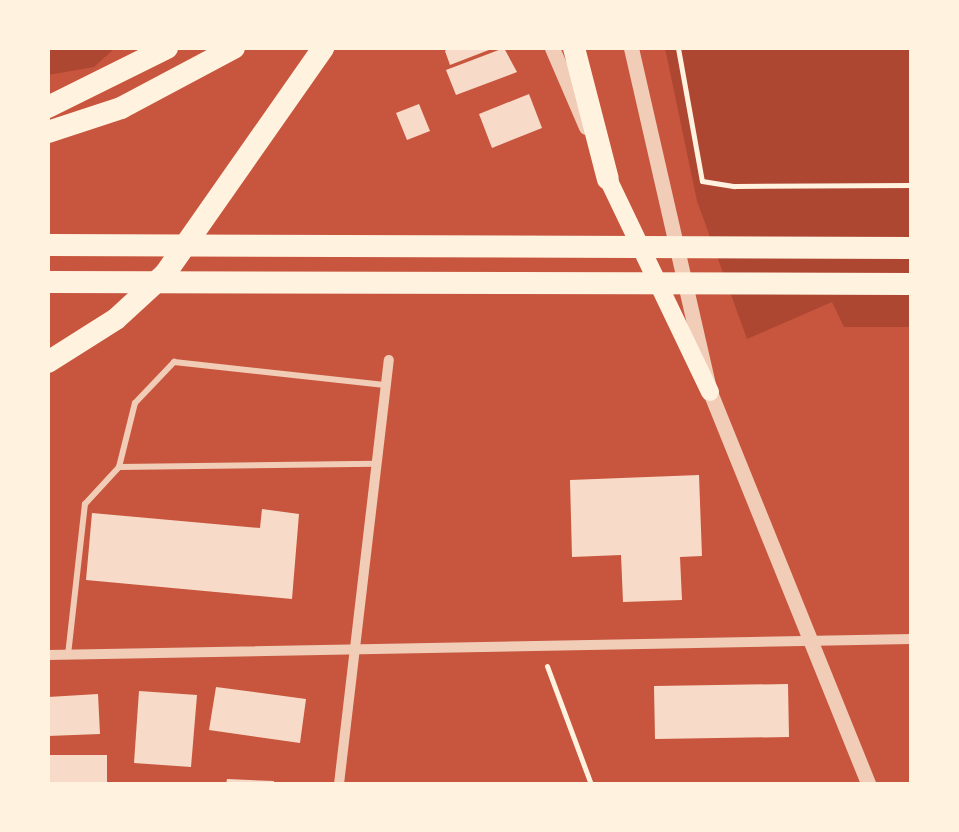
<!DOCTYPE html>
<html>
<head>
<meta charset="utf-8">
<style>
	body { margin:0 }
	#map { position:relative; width:959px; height:832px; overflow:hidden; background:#c8553d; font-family:Montserrat,sans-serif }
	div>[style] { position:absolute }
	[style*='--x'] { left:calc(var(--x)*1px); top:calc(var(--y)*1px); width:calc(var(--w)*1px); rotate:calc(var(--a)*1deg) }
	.green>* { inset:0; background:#ae4732 }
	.building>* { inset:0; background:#f7dbc8 }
	.path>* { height:5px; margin:-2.5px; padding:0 2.5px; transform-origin:2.5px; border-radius:2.5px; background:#fff3e0 }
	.service>* { height:6px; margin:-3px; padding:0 3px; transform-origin:3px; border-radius:3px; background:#f1ccb7 }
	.minor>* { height:10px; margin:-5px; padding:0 5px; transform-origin:5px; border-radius:5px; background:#f1ccb7 }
	.tertiary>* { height:15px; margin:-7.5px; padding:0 7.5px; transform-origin:7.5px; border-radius:7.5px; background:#f1ccb7 }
	.secondary>* { height:18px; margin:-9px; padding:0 9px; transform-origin:9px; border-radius:9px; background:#fff3e0 }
	.motorway>* { height:22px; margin:-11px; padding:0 11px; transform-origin:11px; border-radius:11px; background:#fff3e0 }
	span { translate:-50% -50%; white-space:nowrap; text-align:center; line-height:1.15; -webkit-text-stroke:8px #fff3e0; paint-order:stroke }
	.frame { position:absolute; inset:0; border:50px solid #fff3e0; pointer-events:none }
</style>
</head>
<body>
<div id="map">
	<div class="green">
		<i style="clip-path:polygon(48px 48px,115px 48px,94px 67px,48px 75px)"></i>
		<i style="clip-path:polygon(665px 48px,911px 48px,911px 327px,844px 327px,832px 302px,747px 339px,697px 201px)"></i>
	</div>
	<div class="building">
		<i style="clip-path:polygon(448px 48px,494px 48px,450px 65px,445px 51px)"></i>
		<i style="clip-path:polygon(504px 48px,517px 72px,456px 95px,446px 70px)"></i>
		<i style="clip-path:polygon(529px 94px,542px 128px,492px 148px,479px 114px)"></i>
		<i style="clip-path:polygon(419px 104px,430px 131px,407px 140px,396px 113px)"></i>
		<i style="clip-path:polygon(699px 475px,702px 556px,680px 557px,682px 600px,623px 602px,621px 555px,572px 557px,570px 480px)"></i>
		<i style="clip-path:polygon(262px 509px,299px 514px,292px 599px,86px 580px,92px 513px,260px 528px)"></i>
		<i style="clip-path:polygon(788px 684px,789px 737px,655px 739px,654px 686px)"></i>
		<i style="clip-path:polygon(216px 687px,306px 699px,300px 743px,209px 730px)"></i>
		<i style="clip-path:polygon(139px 691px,197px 695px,191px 767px,134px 763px)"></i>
		<i style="clip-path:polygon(98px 694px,100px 734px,48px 736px,48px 697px)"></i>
		<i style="clip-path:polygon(48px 755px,107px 755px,107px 784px,48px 784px)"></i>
		<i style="clip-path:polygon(227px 779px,274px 781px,274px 784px,226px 784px)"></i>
	</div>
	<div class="path">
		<i style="--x:678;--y:48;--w:135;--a:79.8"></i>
		<i style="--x:702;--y:181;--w:33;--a:9"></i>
		<i style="--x:735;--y:186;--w:177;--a:-0.3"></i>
		<i style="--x:547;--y:666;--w:126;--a:69.6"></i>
	</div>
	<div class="service">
		<i style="--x:119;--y:467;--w:257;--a:-0.7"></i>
		<i style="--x:68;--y:655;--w:152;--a:-83.6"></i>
		<i style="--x:85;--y:504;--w:50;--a:-47.4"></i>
		<i style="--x:119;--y:467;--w:66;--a:-76"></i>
		<i style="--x:135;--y:403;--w:57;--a:-46.4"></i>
		<i style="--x:174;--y:362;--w:212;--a:6.2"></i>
	</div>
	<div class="minor">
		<i style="--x:48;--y:655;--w:864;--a:-1.06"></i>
		<i style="--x:339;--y:784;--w:427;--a:-83.3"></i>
	</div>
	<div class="tertiary">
		<i style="--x:552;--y:48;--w:86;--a:66.7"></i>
		<i style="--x:631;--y:48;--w:353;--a:77.1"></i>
		<i style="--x:710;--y:392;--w:423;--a:68"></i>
	</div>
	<div class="secondary">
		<i style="--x:608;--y:179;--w:236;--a:64.4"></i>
	</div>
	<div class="motorway">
		<i style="--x:574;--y:48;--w:135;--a:75.5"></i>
		<i style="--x:48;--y:107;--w:133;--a:-26.4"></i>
		<i style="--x:48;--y:132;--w:77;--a:-18.2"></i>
		<i style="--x:121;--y:108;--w:128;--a:-28"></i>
		<i style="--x:48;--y:245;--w:864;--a:0.2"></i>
		<i style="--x:48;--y:282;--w:864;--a:0.13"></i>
		<i style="--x:48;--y:362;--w:80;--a:-32.3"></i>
		<i style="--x:116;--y:319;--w:67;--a:-42.6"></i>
		<i style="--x:165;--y:274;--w:276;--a:-55"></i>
	</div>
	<div class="frame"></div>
</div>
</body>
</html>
